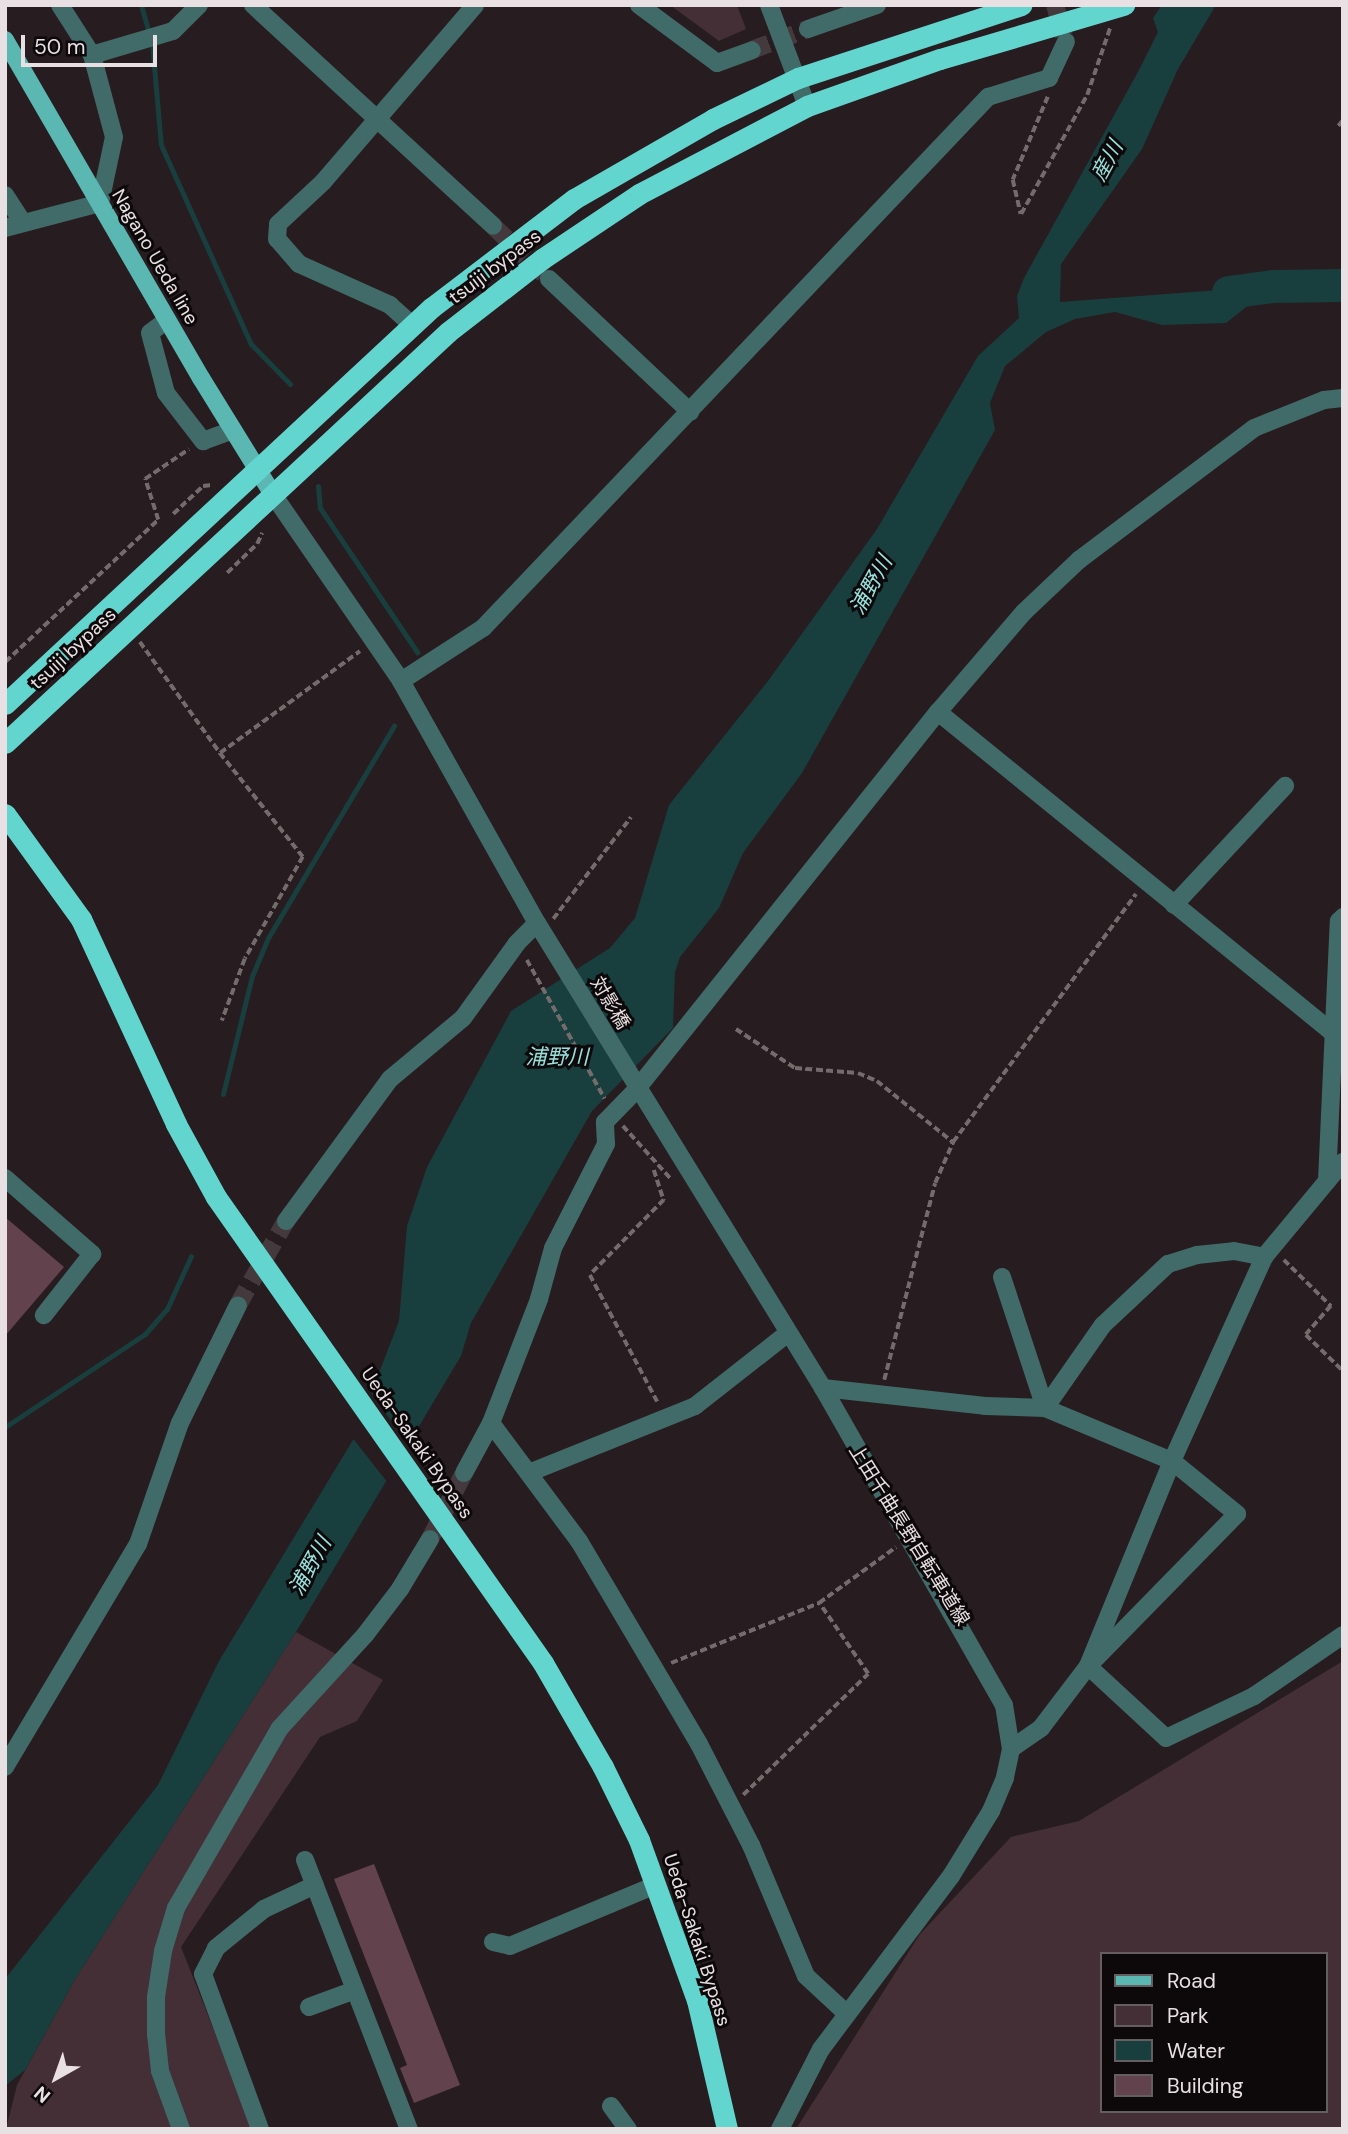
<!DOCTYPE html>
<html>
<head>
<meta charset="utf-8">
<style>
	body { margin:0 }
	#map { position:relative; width:1348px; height:2134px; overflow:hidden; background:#271c1f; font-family:"DM Sans","Noto Sans JP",sans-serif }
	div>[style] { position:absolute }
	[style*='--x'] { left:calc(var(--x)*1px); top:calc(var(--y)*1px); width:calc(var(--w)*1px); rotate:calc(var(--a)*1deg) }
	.green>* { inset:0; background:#442f36 }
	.water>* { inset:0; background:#183f3d }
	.pier>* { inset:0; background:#271c1f }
	.stream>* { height:5px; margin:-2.5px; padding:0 2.5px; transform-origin:2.5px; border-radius:2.5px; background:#183f3d }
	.river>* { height:33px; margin:-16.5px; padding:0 16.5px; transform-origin:16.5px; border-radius:16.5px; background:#183f3d }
	.building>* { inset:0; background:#62434d }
	.minor-tunnel>* { height:18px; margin-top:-9px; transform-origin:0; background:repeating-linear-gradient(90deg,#44393c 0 18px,transparent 0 27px) }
	.path>* { height:3.5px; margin-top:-1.75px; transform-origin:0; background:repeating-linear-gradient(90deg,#746b6d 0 7px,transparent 0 10.5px) }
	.minor>* { height:18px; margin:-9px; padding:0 9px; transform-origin:9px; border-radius:9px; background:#416b68 }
	.major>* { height:18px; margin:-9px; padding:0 9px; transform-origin:9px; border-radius:9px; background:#5ab7b2 }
	.highway>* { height:21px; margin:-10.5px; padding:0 10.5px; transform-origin:10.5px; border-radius:10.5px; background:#63d5cf }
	span { translate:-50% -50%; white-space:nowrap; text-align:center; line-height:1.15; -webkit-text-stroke:6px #0d0809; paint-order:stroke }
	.street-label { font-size:19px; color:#e8e0e2 }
	.water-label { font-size:21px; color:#98e2de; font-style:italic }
	.frame { position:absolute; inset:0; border:7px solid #e8e0e2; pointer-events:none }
	.legend { position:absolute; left:1100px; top:1952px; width:228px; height:161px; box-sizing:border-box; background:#0d0809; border:2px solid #655e60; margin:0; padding:9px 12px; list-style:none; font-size:21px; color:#e8e0e2 }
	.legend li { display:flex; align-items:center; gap:14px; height:35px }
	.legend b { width:35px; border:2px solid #655e60 }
	.north { position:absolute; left:21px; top:2043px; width:70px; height:70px; -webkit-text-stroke:5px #0d0809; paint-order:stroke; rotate:220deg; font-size:19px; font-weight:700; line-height:28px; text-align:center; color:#e8e0e2 }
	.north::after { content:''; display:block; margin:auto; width:24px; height:32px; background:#e8e0e2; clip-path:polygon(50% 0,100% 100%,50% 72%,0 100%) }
	.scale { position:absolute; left:21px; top:35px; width:136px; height:32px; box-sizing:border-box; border:4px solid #e8e0e2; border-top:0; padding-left:9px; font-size:21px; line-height:24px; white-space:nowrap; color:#e8e0e2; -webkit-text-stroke:5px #0d0809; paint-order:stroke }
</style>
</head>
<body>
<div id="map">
	<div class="green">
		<i style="clip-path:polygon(670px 5px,737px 5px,746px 29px,719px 41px)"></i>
		<i style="clip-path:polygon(296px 1632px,383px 1680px,357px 1721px,320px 1737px,181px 1947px,253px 2129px,6px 2129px,17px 2085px,74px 1981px)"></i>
		<i style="clip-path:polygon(evenodd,1343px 1661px,1343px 2129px,796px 2129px,920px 1934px,1011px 1837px,1079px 1821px,1343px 1661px,1101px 1954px,1325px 1954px,1325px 2111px,1101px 2111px,1101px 1954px)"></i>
	</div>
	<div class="water">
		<i style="clip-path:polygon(1162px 5px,1216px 5px,1178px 69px,1142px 149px,1061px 264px,1060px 302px,1273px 286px,1226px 323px,1162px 325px,1115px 312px,1075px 319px,1046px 332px,1005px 366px,990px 403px,995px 430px,802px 773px,743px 853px,719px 908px,680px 957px,675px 972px,673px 1028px,592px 1111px,471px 1323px,461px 1356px,296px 1632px,74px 1981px,25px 2070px,5px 2086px,5px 1979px,158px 1785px,219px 1661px,353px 1440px,399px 1321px,407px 1226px,427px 1167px,511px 1011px,610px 948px,635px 918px,669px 805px,768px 681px,877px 529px,978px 356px,1019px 318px,1017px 296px,1024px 278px,1139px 70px,1158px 32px,1153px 18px)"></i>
	</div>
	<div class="pier">
		<i style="clip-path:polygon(369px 1390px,410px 1447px,388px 1483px,351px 1436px)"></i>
	</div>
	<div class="stream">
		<i style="--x:141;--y:5;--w:40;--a:74"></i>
		<i style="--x:152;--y:43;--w:102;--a:85"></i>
		<i style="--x:161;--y:145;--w:218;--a:65.7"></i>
		<i style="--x:251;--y:344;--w:56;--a:45.7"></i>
		<i style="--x:318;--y:486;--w:22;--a:85"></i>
		<i style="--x:320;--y:508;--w:174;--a:56"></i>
		<i style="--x:223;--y:1094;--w:122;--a:-76.2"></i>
		<i style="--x:252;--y:976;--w:41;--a:-67.2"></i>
		<i style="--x:268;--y:938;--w:247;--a:-59.3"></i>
		<i style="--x:5;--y:1427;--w:168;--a:-33.6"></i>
		<i style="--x:145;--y:1334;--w:33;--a:-49"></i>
		<i style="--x:167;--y:1309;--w:58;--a:-65.6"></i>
	</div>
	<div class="river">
		<i style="--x:1228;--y:292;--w:45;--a:-7.6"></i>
		<i style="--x:1273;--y:286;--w:70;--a:-0.8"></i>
	</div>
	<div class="building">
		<i style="clip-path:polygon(5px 1217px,64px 1267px,5px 1336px)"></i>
		<i style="clip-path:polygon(374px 1864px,460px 2085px,414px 2103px,400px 2068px,407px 2065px,334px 1879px)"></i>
	</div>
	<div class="minor-tunnel">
		<i style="--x:1055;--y:5;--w:32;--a:74"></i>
		<i style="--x:752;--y:50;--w:60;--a:-20.6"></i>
		<i style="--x:493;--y:226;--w:70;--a:43.3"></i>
		<i style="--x:238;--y:1305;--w:97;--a:-60.3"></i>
		<i style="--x:430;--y:1539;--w:74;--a:-62.7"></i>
	</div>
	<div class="path">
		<i style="--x:1048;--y:97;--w:90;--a:112.9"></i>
		<i style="--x:1013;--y:180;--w:35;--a:77"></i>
		<i style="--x:1021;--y:214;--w:136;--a:-61"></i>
		<i style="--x:1087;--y:95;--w:71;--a:-71.1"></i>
		<i style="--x:1338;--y:126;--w:8;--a:-50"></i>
		<i style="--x:173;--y:514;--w:41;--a:-43"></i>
		<i style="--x:203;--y:486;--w:9;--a:-6"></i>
		<i style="--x:227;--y:573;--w:42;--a:-44"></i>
		<i style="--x:257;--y:544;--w:12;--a:-66"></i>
		<i style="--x:140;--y:642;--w:137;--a:54.2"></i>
		<i style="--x:220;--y:753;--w:133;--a:51.4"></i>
		<i style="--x:303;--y:857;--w:117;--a:119.6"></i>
		<i style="--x:245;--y:959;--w:66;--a:110.4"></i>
		<i style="--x:5;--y:662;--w:209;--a:-42.9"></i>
		<i style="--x:158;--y:520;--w:43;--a:-107.6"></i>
		<i style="--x:145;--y:479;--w:53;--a:-34.3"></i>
		<i style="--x:220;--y:753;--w:173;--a:-36.1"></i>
		<i style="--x:553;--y:919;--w:128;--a:-52.6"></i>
		<i style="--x:527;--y:960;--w:159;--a:60.7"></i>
		<i style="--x:736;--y:1029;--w:71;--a:33.5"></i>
		<i style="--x:795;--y:1068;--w:63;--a:4.5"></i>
		<i style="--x:858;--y:1073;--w:21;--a:23"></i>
		<i style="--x:877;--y:1081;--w:97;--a:38.8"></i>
		<i style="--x:623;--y:1126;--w:73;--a:47.8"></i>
		<i style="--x:654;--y:1170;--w:32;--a:72"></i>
		<i style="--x:664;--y:1200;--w:105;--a:134.6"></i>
		<i style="--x:590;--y:1275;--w:145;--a:62"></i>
		<i style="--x:1284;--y:1260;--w:66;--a:44.4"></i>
		<i style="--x:1331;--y:1306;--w:38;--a:131"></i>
		<i style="--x:1306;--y:1335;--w:52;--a:44.2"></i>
		<i style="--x:884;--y:1380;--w:203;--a:-75.5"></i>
		<i style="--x:935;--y:1183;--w:45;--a:-66.3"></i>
		<i style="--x:953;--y:1142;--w:308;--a:-53.6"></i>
		<i style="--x:671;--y:1663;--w:160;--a:-22.1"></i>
		<i style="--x:819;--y:1603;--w:95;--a:-36"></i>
		<i style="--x:743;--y:1795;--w:174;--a:-44.1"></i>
		<i style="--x:868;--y:1674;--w:86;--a:-124.6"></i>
	</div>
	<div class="minor">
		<i style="--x:253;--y:5;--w:326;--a:42.6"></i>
		<i style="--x:639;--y:5;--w:97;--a:36.6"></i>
		<i style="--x:717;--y:63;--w:37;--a:-20"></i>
		<i style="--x:769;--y:5;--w:108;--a:69.4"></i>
		<i style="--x:808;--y:29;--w:73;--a:-19.2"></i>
		<i style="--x:92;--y:55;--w:84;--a:-16.5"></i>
		<i style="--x:173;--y:31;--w:37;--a:-45"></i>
		<i style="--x:5;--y:195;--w:31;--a:57"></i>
		<i style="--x:5;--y:228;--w:98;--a:-14.7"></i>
		<i style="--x:100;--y:203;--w:67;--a:-78"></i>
		<i style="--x:114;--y:137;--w:85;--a:-105"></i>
		<i style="--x:92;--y:55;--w:59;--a:-122.6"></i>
		<i style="--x:549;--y:279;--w:194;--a:43.3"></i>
		<i style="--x:167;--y:320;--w:21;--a:143"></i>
		<i style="--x:150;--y:333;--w:62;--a:75.1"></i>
		<i style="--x:166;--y:393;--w:61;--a:52.4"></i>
		<i style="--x:203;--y:441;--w:32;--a:-20"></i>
		<i style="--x:412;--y:325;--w:30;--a:-138"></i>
		<i style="--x:390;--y:305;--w:100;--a:-155.7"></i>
		<i style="--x:299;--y:264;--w:33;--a:-131"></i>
		<i style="--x:277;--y:239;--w:15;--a:-86"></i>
		<i style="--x:278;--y:224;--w:62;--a:-43"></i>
		<i style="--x:323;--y:182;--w:233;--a:-49.3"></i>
		<i style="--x:272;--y:493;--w:228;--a:55.5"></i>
		<i style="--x:401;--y:681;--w:278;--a:60.7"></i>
		<i style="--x:537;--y:923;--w:546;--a:58.41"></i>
		<i style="--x:823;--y:1388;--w:365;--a:60.3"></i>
		<i style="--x:1004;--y:1705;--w:45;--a:81"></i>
		<i style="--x:1011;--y:1749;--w:30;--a:102"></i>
		<i style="--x:1005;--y:1778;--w:36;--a:113"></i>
		<i style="--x:991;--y:1811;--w:76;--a:121.6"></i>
		<i style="--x:951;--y:1876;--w:216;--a:126.9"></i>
		<i style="--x:821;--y:2049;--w:90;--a:117.1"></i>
		<i style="--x:401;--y:681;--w:98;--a:-32.9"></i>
		<i style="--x:483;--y:628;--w:733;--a:-46.44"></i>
		<i style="--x:988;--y:97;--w:64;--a:-17.3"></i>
		<i style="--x:1049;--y:78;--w:40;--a:-65"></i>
		<i style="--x:938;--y:712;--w:522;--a:39.09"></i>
		<i style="--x:1174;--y:905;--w:163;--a:-47"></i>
		<i style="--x:5;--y:1178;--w:116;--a:41.1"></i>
		<i style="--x:92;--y:1254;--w:78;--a:128.2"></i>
		<i style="--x:1327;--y:1181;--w:260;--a:-87.4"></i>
		<i style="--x:1339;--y:921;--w:6;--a:-45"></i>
		<i style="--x:286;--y:1221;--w:176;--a:-53.8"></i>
		<i style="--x:390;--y:1079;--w:95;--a:-39.9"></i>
		<i style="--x:463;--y:1018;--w:92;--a:-54.2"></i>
		<i style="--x:517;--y:943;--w:28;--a:-45"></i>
		<i style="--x:1002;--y:1277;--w:138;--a:71.8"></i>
		<i style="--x:823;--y:1388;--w:163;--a:6.3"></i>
		<i style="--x:985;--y:1406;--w:60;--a:1.9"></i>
		<i style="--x:1045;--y:1408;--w:138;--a:22.7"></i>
		<i style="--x:1172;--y:1461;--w:84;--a:39.2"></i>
		<i style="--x:1237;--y:1514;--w:206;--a:134.4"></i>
		<i style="--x:1045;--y:1408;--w:101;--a:-55.1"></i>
		<i style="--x:1103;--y:1325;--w:89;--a:-43.2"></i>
		<i style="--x:1168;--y:1264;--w:30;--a:-17"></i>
		<i style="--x:1197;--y:1255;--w:37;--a:-6"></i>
		<i style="--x:1234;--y:1251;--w:31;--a:11"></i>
		<i style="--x:491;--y:1423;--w:147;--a:53.3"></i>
		<i style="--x:579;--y:1541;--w:236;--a:59.4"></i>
		<i style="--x:699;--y:1744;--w:114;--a:62.8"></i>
		<i style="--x:751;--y:1845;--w:142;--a:67.2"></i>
		<i style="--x:806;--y:1976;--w:54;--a:42.8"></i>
		<i style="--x:531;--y:1472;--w:177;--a:-21.9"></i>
		<i style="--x:695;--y:1406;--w:118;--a:-38.1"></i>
		<i style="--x:464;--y:1473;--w:57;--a:-61.6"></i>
		<i style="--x:491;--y:1423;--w:133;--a:-68.8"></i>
		<i style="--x:539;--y:1299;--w:53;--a:-74.6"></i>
		<i style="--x:553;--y:1248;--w:117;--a:-63"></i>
		<i style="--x:606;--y:1144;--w:22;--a:-93"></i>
		<i style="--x:605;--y:1122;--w:45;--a:-45.9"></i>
		<i style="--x:636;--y:1090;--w:484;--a:-51.4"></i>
		<i style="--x:938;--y:712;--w:132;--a:-49.3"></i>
		<i style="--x:1024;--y:612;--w:76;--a:-43.4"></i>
		<i style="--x:1079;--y:560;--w:219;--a:-37"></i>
		<i style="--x:1254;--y:428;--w:75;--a:-21.8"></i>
		<i style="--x:1324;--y:400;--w:19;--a:-6"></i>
		<i style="--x:1088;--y:1666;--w:106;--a:42.7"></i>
		<i style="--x:1166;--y:1738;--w:98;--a:-25.5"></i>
		<i style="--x:1254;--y:1696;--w:108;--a:-34.4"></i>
		<i style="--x:1011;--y:1749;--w:37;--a:-35"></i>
		<i style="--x:1041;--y:1728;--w:78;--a:-52.8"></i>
		<i style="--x:1088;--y:1666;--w:222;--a:-67.7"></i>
		<i style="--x:1172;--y:1461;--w:224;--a:-65.7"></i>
		<i style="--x:1264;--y:1257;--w:124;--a:-50.3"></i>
		<i style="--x:5;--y:1767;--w:260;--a:-59.2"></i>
		<i style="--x:138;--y:1544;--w:128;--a:-70.9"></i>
		<i style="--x:180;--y:1423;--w:131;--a:-63.8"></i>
		<i style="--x:305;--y:1860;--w:288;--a:68.9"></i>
		<i style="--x:493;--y:1942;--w:17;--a:13"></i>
		<i style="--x:510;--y:1946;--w:158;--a:-22.7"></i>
		<i style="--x:309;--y:2007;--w:49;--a:-20.3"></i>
		<i style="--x:611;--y:2106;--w:29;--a:54"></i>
		<i style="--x:181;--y:2129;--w:62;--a:-109.9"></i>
		<i style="--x:160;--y:2071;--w:36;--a:-96"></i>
		<i style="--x:156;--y:2035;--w:38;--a:-90"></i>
		<i style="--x:156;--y:1997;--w:47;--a:-81.3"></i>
		<i style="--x:163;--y:1951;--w:45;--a:-73.2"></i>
		<i style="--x:176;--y:1908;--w:208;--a:-60"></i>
		<i style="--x:280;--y:1728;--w:126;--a:-47.6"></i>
		<i style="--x:365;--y:1635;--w:58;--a:-52.7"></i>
		<i style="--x:400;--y:1589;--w:58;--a:-59"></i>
		<i style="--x:260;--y:2129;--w:165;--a:-110.2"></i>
		<i style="--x:203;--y:1974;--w:29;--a:-63"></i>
		<i style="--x:216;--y:1948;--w:62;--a:-39.1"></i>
		<i style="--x:264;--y:1909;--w:56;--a:-25.2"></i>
	</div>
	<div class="major">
		<i style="--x:5;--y:40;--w:391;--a:59.9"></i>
		<i style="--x:201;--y:378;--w:135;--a:58.3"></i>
	</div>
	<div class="highway">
		<i style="--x:5;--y:704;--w:582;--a:-42.91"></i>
		<i style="--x:431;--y:308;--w:180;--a:-37.3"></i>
		<i style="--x:574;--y:199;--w:160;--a:-29.9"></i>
		<i style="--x:713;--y:119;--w:94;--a:-25.8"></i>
		<i style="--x:798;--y:78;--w:235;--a:-18.1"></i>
		<i style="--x:5;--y:743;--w:604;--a:-42.85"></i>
		<i style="--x:448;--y:332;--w:119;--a:-37.8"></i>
		<i style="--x:542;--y:259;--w:117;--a:-33.8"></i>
		<i style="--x:639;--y:194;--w:190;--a:-27.6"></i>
		<i style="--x:807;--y:106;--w:141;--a:-19.5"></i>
		<i style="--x:940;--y:59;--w:192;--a:-16.4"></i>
		<i style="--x:5;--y:814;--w:130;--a:54.1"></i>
		<i style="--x:81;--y:919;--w:226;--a:65.1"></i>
		<i style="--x:176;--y:1124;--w:83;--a:61.3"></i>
		<i style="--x:216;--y:1197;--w:569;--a:54.94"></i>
		<i style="--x:543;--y:1663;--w:120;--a:60"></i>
		<i style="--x:603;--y:1767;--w:81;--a:63.7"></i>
		<i style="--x:639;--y:1840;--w:170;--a:70.1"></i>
		<i style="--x:697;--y:2000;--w:132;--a:76.9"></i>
	</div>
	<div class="street-label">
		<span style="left:155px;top:257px;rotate:60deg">Nagano Ueda line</span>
		<span style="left:495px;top:267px;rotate:-37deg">tsuiji bypass</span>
		<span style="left:73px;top:649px;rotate:-43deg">tsuiji bypass</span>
		<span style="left:610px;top:1003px;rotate:59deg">対影橋</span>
		<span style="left:417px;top:1443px;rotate:55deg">Ueda-Sakaki Bypass</span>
		<span style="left:909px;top:1535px;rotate:58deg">上田千曲長野自転車道線</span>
		<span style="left:697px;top:1940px;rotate:72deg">Ueda-Sakaki Bypass</span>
	</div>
	<div class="water-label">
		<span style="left:1107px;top:161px;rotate:-61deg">産川</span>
		<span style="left:871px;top:585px;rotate:-61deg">浦野川</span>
		<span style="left:557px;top:1057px">浦野川</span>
		<span style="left:310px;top:1566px;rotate:-61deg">浦野川</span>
	</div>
	<div class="frame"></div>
	<ul class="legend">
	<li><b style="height:9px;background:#5ab7b2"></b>Road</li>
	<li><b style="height:19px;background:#442f36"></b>Park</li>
	<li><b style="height:19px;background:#183f3d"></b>Water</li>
	<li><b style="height:19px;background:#62434d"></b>Building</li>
	</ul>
	<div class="north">N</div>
	<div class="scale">50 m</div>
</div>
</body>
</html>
